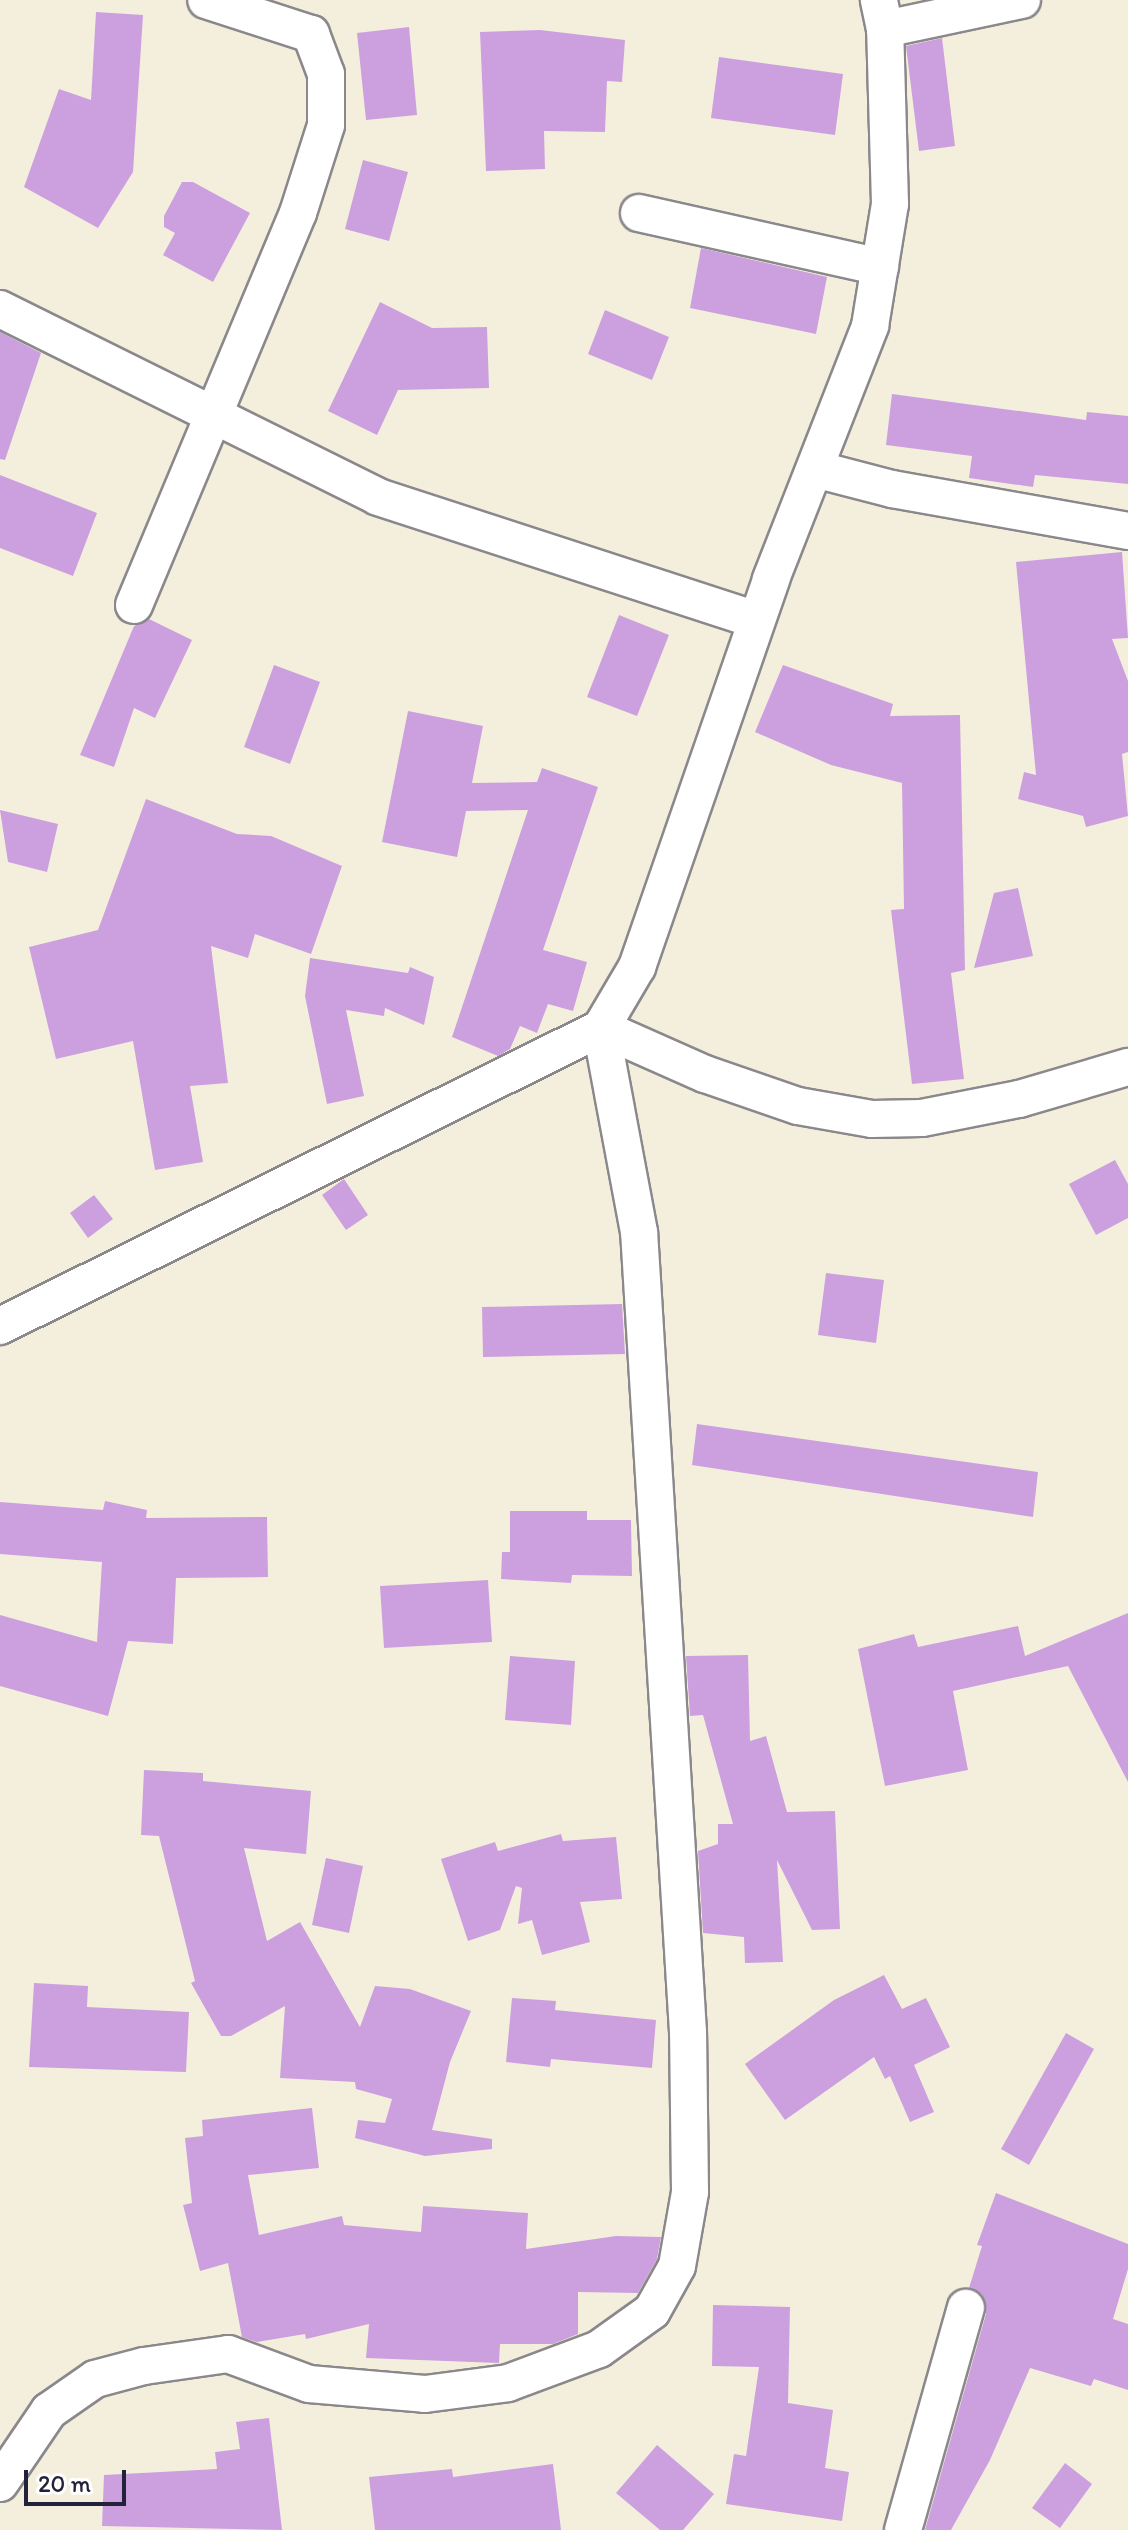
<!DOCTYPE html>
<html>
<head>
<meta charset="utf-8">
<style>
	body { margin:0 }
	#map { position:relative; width:1128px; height:2530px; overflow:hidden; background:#f4efdd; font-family:Itim,sans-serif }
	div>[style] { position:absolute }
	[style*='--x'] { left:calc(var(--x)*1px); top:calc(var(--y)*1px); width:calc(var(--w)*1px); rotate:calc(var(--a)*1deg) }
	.building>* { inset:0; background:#cca0df }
	.roads { filter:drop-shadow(2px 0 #8b888c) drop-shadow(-2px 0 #8b888c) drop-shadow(0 2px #8b888c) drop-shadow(0 -2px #8b888c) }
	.minor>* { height:36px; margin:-18px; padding:0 18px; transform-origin:18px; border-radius:18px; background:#fff }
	span { translate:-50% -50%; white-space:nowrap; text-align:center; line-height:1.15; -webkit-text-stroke:6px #fff; paint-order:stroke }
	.scale { position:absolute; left:24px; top:2470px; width:102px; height:36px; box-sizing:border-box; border:4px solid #22223b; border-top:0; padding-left:10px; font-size:24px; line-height:28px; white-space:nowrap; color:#22223b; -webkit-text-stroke:6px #fff; paint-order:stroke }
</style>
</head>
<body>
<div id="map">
	<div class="building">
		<i style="clip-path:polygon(96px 12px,143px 15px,133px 172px,98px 228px,24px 187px,59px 89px,91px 100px)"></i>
		<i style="clip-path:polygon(409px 27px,417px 115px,366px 120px,357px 33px)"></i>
		<i style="clip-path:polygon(540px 30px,625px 40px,622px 82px,607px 81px,605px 132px,544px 131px,545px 169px,486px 171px,480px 32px)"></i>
		<i style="clip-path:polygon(942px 38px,955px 146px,919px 151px,906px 46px)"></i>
		<i style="clip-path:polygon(719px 57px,843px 74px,835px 135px,711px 118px)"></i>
		<i style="clip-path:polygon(363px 160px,408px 172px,389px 241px,345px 229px)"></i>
		<i style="clip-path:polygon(182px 182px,193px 182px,250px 213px,213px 282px,163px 255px,175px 233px,164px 227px,164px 216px)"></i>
		<i style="clip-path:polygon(701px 248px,827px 277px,816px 334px,690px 308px)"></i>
		<i style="clip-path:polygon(380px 302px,432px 328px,487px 327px,489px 388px,398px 390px,377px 435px,328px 411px)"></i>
		<i style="clip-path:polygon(605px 310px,669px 337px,652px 380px,588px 354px)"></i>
		<i style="clip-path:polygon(0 332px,41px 353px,5px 460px,0 459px)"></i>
		<i style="clip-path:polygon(892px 394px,1086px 420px,1087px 412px,1128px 416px,1128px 484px,1035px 475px,1033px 487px,969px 478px,972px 456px,886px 445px)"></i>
		<i style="clip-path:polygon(0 475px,97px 513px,73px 576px,0 548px)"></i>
		<i style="clip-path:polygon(1122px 552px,1128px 638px,1112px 639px,1128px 681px,1128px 752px,1122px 754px,1128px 816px,1086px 827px,1083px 816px,1018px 799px,1024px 772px,1036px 775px,1016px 562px)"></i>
		<i style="clip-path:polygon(619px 615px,669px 635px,637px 716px,587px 697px)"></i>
		<i style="clip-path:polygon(149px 619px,192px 640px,155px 718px,134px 708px,114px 767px,80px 755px,134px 626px)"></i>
		<i style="clip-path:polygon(274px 665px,320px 682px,290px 764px,244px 747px)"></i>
		<i style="clip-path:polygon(783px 665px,893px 704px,890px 716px,960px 715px,965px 970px,951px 973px,964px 1079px,912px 1084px,891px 910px,904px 909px,902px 783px,831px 765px,755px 732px)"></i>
		<i style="clip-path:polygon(408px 711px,483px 726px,472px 783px,537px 782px,542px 768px,598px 787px,543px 950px,587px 962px,573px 1011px,548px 1004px,537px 1033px,520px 1026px,510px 1049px,498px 1056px,452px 1037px,528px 810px,466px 811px,457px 857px,382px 842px)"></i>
		<i style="clip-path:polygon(146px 799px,237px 834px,271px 836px,342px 866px,311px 954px,255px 934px,248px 958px,211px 946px,228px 1083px,190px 1086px,203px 1162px,155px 1170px,133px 1041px,56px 1059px,29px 947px,98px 930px)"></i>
		<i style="clip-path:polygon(0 810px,58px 824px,47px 872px,8px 862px)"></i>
		<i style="clip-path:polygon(1018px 888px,1033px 956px,974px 968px,994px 893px)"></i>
		<i style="clip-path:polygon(310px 958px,408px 973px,410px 967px,434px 977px,424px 1025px,385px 1008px,384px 1016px,346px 1010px,364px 1096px,327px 1104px,305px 996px)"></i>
		<i style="clip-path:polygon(1115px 1160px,1128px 1184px,1128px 1218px,1096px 1235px,1069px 1184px)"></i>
		<i style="clip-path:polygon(344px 1179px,368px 1215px,346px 1230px,322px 1195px)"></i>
		<i style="clip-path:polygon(94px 1195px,113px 1219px,88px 1238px,70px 1213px)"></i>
		<i style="clip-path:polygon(826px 1273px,884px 1280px,876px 1343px,818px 1335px)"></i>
		<i style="clip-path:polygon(622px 1304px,625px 1354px,483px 1357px,482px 1307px)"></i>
		<i style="clip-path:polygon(697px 1424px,1038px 1472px,1033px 1517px,692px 1465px)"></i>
		<i style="clip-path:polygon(105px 1501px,147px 1510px,146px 1518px,267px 1517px,268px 1577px,176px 1578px,173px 1644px,128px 1641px,108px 1716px,0 1686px,0 1615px,97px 1642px,102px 1562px,0 1554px,0 1502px,103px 1510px)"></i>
		<i style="clip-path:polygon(510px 1511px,587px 1511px,587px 1520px,631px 1520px,632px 1576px,572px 1575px,571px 1583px,501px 1579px,502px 1552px,510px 1552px)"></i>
		<i style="clip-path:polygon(488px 1580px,492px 1642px,384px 1648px,380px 1586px)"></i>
		<i style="clip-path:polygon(1128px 1613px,1128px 1782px,1068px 1666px,953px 1691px,968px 1770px,885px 1786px,858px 1649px,914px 1634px,918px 1647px,1018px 1626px,1025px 1656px)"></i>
		<i style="clip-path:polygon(748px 1655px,750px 1741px,766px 1736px,787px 1812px,835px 1811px,840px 1929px,812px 1930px,777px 1860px,783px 1962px,745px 1963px,744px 1937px,703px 1933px,698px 1851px,718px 1844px,718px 1824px,733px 1824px,703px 1715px,690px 1716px,686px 1656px)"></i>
		<i style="clip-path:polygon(510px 1656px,575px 1661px,571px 1725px,505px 1720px)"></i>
		<i style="clip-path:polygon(144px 1770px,203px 1773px,203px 1781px,311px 1791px,306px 1854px,244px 1848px,267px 1941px,300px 1922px,360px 2027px,375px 1986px,410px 1989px,471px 2011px,450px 2062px,432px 2130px,492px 2139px,492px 2149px,425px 2156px,355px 2138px,358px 2120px,385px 2123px,392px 2099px,356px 2089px,355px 2082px,280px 2078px,285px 2006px,231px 2036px,221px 2036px,191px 1983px,195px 1981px,159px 1836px,141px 1835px)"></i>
		<i style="clip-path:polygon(561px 1834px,563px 1841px,616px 1837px,622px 1899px,580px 1902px,590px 1942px,542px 1955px,532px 1920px,518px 1924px,522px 1888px,516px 1886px,500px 1930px,468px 1941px,441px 1859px,495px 1842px,498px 1851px)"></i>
		<i style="clip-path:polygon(326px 1858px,363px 1866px,349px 1933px,312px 1925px)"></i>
		<i style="clip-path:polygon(884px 1975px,902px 2009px,926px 1998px,950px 2047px,914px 2065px,934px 2112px,910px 2122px,890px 2076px,885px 2079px,874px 2057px,785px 2120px,745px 2064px,834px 2000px)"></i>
		<i style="clip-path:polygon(34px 1983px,88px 1986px,87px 2007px,189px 2012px,186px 2072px,29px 2067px)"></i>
		<i style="clip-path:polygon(512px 1998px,556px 2001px,555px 2010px,656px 2020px,652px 2068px,551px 2059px,550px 2067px,506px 2062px)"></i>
		<i style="clip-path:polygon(1066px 2033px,1094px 2049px,1029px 2165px,1001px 2149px)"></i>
		<i style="clip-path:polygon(312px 2108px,319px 2168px,248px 2175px,259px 2235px,342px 2216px,344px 2225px,421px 2232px,423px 2206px,528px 2213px,526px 2249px,616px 2236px,661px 2237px,657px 2259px,638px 2293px,578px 2292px,578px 2334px,553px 2344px,500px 2344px,499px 2363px,366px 2358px,369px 2324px,306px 2339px,305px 2334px,257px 2342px,242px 2337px,228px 2263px,200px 2271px,183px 2205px,192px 2203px,185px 2138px,203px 2136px,202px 2120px)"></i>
		<i style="clip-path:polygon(996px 2193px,1128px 2244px,1128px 2269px,1113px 2319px,1128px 2324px,1128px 2390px,1094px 2379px,1091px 2386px,1030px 2368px,990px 2460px,951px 2530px,925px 2530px,986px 2314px,982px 2294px,969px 2288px,982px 2246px,977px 2245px)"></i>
		<i style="clip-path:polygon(713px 2305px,790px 2307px,788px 2403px,833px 2410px,825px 2468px,849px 2472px,842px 2521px,726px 2504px,734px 2454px,746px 2456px,759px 2367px,712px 2366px)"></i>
		<i style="clip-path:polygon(269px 2418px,282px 2530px,102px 2526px,104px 2475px,217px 2469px,215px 2452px,240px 2449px,236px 2422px)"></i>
		<i style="clip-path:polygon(657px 2445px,714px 2494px,683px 2530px,660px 2530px,616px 2493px)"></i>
		<i style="clip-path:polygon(1065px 2463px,1092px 2484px,1060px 2528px,1032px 2508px)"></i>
		<i style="clip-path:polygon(553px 2464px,561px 2530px,375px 2530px,369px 2477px,452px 2469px,453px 2477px)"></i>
	</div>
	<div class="roads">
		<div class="minor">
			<i style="--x:885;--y:29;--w:140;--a:-12"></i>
			<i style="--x:639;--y:213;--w:247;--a:12.6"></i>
			<i style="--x:0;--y:309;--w:422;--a:26.4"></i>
			<i style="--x:378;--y:497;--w:398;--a:18"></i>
			<i style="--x:815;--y:469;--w:80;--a:14.6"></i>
			<i style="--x:892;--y:489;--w:240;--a:10.1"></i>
			<i style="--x:134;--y:605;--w:425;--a:-67.3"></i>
			<i style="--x:298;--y:213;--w:92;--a:-72.3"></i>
			<i style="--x:326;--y:125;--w:51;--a:-90"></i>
			<i style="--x:326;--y:74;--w:43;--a:-110.6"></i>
			<i style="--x:311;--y:34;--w:110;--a:-162.1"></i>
			<i style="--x:601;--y:1028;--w:114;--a:23.9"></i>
			<i style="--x:705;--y:1074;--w:98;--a:19"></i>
			<i style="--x:798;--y:1106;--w:75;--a:10"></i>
			<i style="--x:872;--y:1119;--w:50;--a:-1.1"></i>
			<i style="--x:922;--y:1118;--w:99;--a:-11.1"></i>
			<i style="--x:1019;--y:1099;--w:114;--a:-16.4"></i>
			<i style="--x:0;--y:1326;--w:671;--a:-26.37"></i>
			<i style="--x:601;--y:1028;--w:71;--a:-59.5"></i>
			<i style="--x:637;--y:967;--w:410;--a:-70.9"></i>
			<i style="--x:771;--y:579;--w:272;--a:-68.6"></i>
			<i style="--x:870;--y:326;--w:124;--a:-80.7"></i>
			<i style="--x:890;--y:204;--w:175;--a:-91.6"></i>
			<i style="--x:885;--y:29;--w:30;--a:-102"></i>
			<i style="--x:0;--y:2483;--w:87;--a:-55.8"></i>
			<i style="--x:49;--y:2411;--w:56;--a:-34.8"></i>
			<i style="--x:95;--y:2379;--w:51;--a:-14.9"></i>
			<i style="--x:144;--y:2366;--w:85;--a:-8.1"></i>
			<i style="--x:228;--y:2354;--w:86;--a:20.3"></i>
			<i style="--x:309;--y:2384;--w:116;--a:4.9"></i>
			<i style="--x:425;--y:2394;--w:84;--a:-7.5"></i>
			<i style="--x:508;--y:2383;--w:97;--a:-20.5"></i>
			<i style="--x:599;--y:2349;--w:65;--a:-35.6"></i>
			<i style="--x:652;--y:2311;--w:51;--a:-60.9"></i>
			<i style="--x:677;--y:2266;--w:75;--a:-80"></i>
			<i style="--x:690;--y:2192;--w:160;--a:-90.7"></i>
			<i style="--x:688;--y:2032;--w:801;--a:-93.5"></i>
			<i style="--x:639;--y:1232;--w:208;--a:-100.6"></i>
			<i style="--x:903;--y:2530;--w:231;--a:-74.2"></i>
		</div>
	</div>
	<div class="scale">20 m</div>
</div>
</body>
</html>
